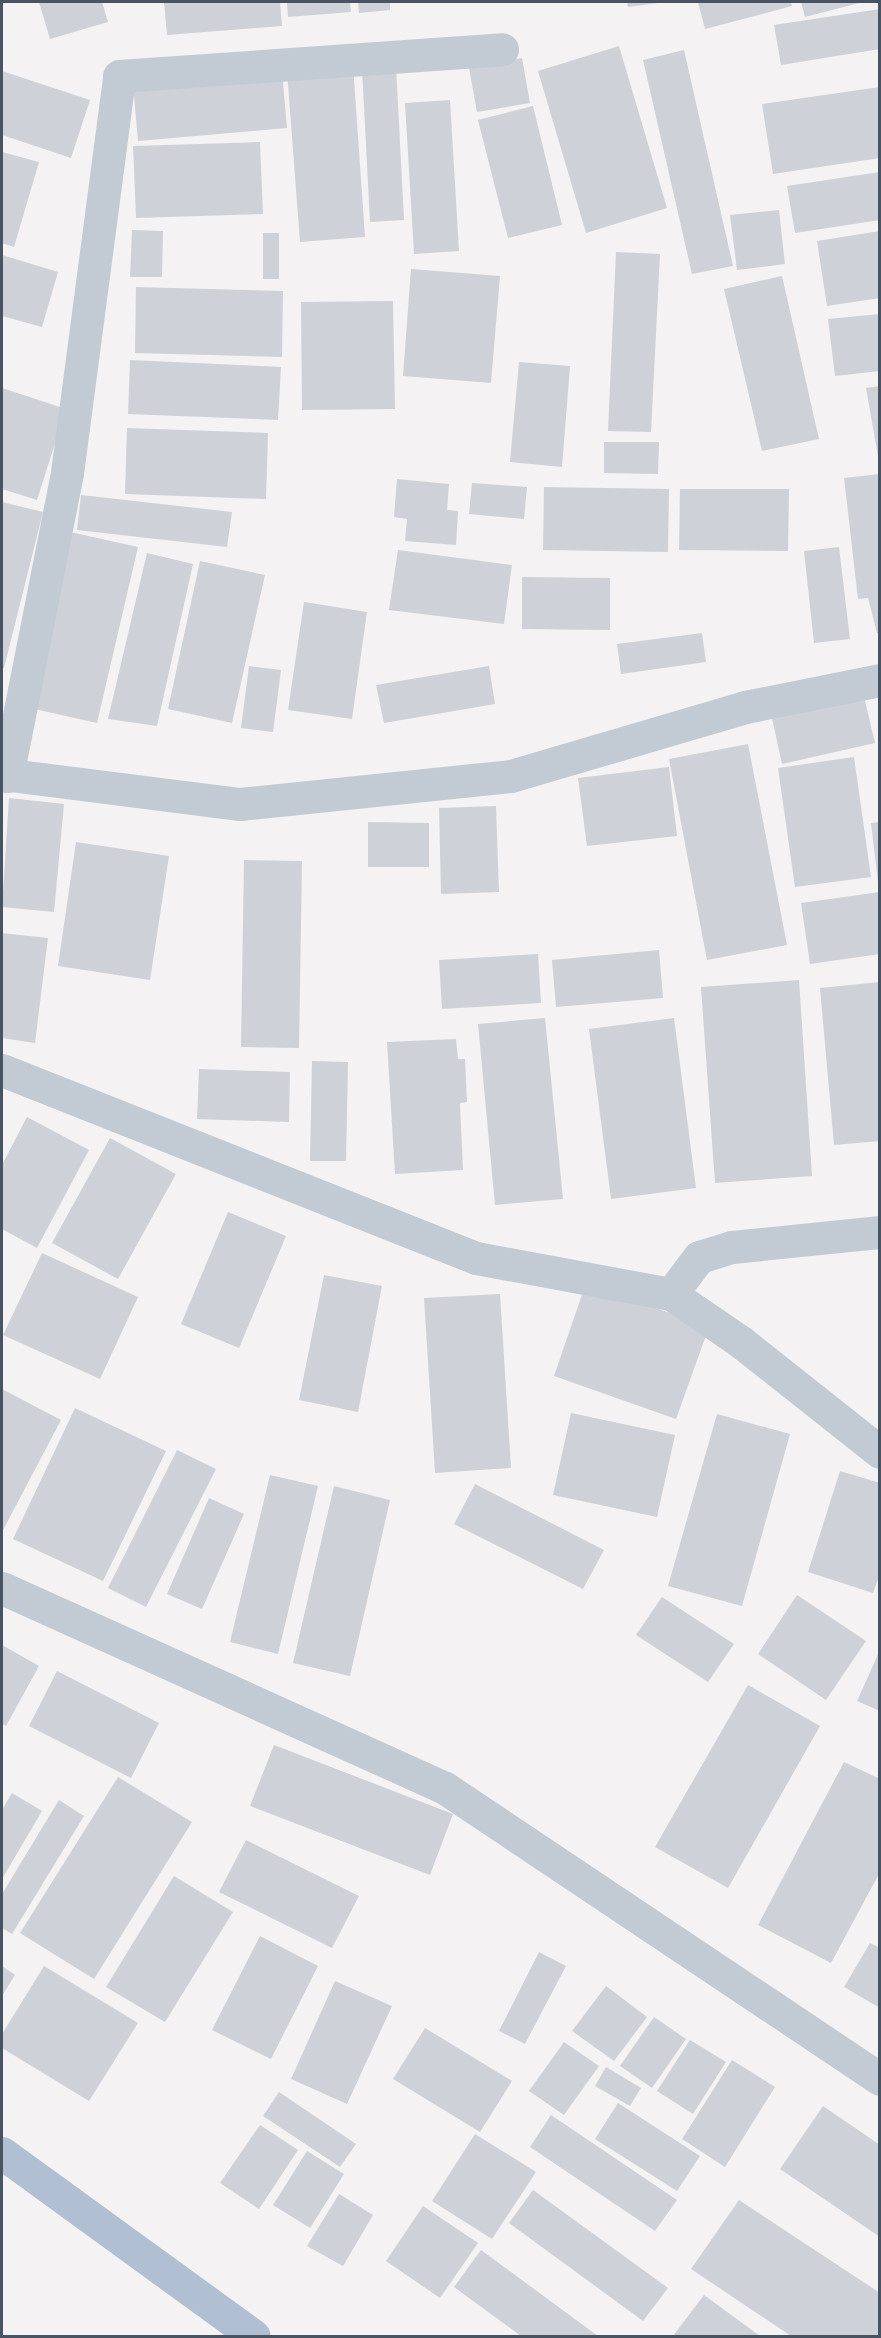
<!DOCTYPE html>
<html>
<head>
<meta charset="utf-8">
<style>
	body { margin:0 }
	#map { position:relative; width:881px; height:2338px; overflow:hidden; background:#f4f2f2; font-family:Arial,sans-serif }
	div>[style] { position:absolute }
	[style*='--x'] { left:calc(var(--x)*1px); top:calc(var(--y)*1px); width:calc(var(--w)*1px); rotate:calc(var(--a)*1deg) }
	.building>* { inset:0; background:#ced1d7 }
	.minor>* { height:33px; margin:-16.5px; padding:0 16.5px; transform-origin:16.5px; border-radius:16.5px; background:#c2cbd4 }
	.major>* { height:33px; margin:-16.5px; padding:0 16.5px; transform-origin:16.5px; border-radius:16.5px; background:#b1bfd2 }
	span { translate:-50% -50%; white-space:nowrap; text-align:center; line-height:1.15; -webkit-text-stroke:6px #fff; paint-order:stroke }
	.frame { position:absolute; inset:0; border:3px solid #485461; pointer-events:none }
</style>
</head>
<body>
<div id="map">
	<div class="building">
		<i style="clip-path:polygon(39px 2px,102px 2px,108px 22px,50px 39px)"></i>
		<i style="clip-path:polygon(164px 2px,280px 2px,282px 26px,167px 35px)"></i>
		<i style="clip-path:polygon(287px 2px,350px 2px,351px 12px,288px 17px)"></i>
		<i style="clip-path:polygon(358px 2px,390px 2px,390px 10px,359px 13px)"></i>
		<i style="clip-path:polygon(627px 2px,658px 2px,658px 3px,628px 7px)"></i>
		<i style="clip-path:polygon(698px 2px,791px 2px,792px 6px,705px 29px)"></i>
		<i style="clip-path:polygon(801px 2px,863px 2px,805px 17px)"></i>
		<i style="clip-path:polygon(880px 9px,880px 49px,781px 65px,774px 25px)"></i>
		<i style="clip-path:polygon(619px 46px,667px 208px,586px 233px,538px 71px)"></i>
		<i style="clip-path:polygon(684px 50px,733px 266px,692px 274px,643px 60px)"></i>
		<i style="clip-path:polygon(522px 58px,530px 103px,477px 112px,469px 68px)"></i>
		<i style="clip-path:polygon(353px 65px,365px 237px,300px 242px,287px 71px)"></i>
		<i style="clip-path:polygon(396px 66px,404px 220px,370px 222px,362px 68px)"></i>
		<i style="clip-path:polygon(282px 70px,287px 128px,138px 141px,133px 84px)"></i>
		<i style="clip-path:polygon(2px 71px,90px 100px,71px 158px,2px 135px)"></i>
		<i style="clip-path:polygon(880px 87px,880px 158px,773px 174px,762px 104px)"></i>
		<i style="clip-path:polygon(450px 100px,459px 251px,414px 254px,405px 103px)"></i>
		<i style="clip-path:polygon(533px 106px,562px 225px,508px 238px,478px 120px)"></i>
		<i style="clip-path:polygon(260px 142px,263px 214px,136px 218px,133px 146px)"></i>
		<i style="clip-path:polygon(2px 152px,39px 162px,14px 247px,2px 243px)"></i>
		<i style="clip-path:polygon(880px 172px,880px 220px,795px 233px,787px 186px)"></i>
		<i style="clip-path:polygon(779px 210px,785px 264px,737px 270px,730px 215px)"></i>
		<i style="clip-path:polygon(132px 230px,163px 231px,162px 277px,130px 277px)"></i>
		<i style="clip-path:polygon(880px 231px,880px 298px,827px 306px,817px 241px)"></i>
		<i style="clip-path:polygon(263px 233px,279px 233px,279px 279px,263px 279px)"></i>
		<i style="clip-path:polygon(616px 252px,660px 254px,651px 432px,608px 431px)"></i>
		<i style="clip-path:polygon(2px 255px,58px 272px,42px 327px,2px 316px)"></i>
		<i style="clip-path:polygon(411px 269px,500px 276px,491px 383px,403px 376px)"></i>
		<i style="clip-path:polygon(782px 276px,819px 439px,762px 451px,724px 289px)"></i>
		<i style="clip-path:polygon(136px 287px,283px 291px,282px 357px,135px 353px)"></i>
		<i style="clip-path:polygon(393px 301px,395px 409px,302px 410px,301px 302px)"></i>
		<i style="clip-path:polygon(880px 314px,880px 371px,835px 376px,828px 319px)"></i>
		<i style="clip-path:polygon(130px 360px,281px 367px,278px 420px,128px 414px)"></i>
		<i style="clip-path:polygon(519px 362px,570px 366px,562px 467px,510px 462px)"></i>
		<i style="clip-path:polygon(880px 386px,880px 456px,878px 456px,866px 388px)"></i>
		<i style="clip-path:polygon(2px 388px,66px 409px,37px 500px,2px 489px)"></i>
		<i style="clip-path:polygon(127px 428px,268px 433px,266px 499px,125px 494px)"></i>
		<i style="clip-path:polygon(604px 442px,659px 442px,658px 474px,604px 473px)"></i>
		<i style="clip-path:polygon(880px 474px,880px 633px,877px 633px,868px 598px,858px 599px,844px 478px)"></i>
		<i style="clip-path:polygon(397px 479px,449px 484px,447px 510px,458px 511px,456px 545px,405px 541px,407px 519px,394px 517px)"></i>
		<i style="clip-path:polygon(472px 483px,527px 487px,524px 519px,469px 514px)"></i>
		<i style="clip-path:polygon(544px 487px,669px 489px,668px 552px,543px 550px)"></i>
		<i style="clip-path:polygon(680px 489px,789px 489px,788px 551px,679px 550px)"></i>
		<i style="clip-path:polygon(81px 495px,232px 512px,227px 547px,77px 530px)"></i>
		<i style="clip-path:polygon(2px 502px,43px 512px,4px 668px,2px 668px)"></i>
		<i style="clip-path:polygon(70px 532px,138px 547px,97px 723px,30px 708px)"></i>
		<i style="clip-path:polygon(839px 547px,850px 639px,814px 643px,804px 551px)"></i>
		<i style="clip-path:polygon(398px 550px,512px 565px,504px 624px,389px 610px)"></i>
		<i style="clip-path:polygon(147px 553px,193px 564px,157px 726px,108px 719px)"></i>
		<i style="clip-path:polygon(200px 561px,265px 575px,232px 723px,168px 709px)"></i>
		<i style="clip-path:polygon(522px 577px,610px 578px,610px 630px,522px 629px)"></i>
		<i style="clip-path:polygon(304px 602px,367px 612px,352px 719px,288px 710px)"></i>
		<i style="clip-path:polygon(702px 633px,706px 662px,621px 674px,617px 644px)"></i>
		<i style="clip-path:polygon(249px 666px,281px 670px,273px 732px,241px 728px)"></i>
		<i style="clip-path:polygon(489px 666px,495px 704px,384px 723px,376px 685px)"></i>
		<i style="clip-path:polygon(862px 688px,875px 743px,782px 764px,770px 709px)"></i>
		<i style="clip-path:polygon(748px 744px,787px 945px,707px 960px,669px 759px)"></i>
		<i style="clip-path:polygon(854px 757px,871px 877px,795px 887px,778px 768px)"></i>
		<i style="clip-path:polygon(669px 767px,677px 836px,587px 846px,578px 778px)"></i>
		<i style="clip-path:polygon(9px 798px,64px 804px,54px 912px,2px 907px)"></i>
		<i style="clip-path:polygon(496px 806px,499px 892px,441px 894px,439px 808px)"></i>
		<i style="clip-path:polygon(368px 822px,429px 823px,429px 867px,368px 867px)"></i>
		<i style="clip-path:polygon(880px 822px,880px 882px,878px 882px,871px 823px)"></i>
		<i style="clip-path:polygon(76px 842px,169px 856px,150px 980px,58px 966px)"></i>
		<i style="clip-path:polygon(244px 860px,302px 861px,299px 1048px,241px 1047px)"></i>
		<i style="clip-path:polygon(880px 892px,880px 954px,810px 964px,801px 903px)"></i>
		<i style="clip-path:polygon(2px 933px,48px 938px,35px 1043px,2px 1038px)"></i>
		<i style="clip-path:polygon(659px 950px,663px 998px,556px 1007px,552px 960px)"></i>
		<i style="clip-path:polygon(538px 954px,541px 1003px,442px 1009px,439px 960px)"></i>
		<i style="clip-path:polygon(799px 980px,812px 1176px,715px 1183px,701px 987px)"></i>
		<i style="clip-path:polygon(880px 982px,880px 1141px,834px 1145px,820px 988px)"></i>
		<i style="clip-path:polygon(545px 1018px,563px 1199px,495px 1205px,478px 1024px)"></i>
		<i style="clip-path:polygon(674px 1018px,696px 1188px,611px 1199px,589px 1029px)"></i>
		<i style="clip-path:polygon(456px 1039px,458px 1059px,465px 1059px,467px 1102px,460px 1103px,463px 1170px,395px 1174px,387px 1042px)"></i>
		<i style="clip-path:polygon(312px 1061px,348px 1062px,346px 1161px,310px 1161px)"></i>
		<i style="clip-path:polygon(199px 1069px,290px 1072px,289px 1122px,197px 1119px)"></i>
		<i style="clip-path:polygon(27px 1117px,89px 1150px,37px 1248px,2px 1229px,2px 1165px)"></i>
		<i style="clip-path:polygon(110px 1138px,176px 1174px,118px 1279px,52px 1243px)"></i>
		<i style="clip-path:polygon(228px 1212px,286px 1236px,239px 1348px,181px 1324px)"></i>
		<i style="clip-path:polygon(42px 1253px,138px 1297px,100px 1379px,3px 1335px)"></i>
		<i style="clip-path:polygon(324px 1275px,382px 1286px,358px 1412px,299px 1400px)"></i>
		<i style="clip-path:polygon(586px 1283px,709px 1327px,676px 1419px,554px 1376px)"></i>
		<i style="clip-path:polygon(500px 1294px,511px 1468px,435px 1473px,424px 1298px)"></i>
		<i style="clip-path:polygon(2px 1389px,61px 1420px,2px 1532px)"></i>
		<i style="clip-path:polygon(75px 1408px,166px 1451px,103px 1581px,13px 1539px)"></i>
		<i style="clip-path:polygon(571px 1413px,675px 1435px,657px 1517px,553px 1495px)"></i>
		<i style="clip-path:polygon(717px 1414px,790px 1434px,742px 1606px,668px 1586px)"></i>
		<i style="clip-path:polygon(177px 1450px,216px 1469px,146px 1607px,108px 1588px)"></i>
		<i style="clip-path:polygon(840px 1471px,880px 1483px,880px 1573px,873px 1593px,808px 1572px)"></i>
		<i style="clip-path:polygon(270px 1475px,318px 1486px,278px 1654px,230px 1642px)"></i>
		<i style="clip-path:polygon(475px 1484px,604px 1550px,583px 1589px,454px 1524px)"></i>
		<i style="clip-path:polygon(334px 1486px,390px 1500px,350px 1676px,293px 1663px)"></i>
		<i style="clip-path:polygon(209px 1498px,244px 1514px,202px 1609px,167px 1594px)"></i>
		<i style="clip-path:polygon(797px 1595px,866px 1641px,826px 1700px,758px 1654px)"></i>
		<i style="clip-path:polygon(662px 1597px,734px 1644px,708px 1682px,636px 1635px)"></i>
		<i style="clip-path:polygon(2px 1645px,39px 1666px,6px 1726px,2px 1724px)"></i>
		<i style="clip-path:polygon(880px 1650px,880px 1711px,857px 1701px)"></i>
		<i style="clip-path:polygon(57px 1671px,159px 1723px,131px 1778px,29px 1726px)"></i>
		<i style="clip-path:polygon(748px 1685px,820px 1726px,728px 1888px,655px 1847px)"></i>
		<i style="clip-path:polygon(274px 1745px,453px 1814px,430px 1875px,250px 1806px)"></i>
		<i style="clip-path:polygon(844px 1762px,880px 1779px,880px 1872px,831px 1963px,758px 1925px)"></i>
		<i style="clip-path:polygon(118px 1777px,192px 1822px,94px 1979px,20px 1933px)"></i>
		<i style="clip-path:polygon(12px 1793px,42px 1811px,2px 1879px,2px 1810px)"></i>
		<i style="clip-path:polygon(59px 1800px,84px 1816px,12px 1934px,2px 1928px,2px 1894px)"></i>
		<i style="clip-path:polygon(246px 1840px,359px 1896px,332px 1948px,219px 1892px)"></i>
		<i style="clip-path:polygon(174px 1876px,233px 1912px,165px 2022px,106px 1987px)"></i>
		<i style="clip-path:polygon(260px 1936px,318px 1966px,271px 2059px,212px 2030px)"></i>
		<i style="clip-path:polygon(870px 1943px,880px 1948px,880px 2008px,844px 1987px)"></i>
		<i style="clip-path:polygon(539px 1952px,566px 1966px,525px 2044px,499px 2031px)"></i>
		<i style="clip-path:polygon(2px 1966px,15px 1975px,2px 1996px)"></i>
		<i style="clip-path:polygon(44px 1966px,138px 2023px,89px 2101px,2px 2048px,2px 2034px)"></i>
		<i style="clip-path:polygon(335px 1981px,392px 2006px,347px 2104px,291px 2079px)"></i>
		<i style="clip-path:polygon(606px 1986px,647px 2017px,614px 2061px,572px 2031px)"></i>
		<i style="clip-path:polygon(654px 2017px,686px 2039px,652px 2088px,620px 2066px)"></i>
		<i style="clip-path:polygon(425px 2028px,512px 2081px,480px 2132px,393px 2079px)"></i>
		<i style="clip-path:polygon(690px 2040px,726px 2062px,693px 2114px,657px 2091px)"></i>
		<i style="clip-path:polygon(564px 2042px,599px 2066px,564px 2115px,529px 2091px)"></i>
		<i style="clip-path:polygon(732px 2060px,775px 2087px,725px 2167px,682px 2139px)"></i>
		<i style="clip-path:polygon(606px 2067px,641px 2088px,630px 2106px,595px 2086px)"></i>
		<i style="clip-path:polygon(279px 2092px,356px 2144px,340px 2167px,263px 2116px)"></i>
		<i style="clip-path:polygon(618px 2103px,700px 2156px,677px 2191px,595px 2139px)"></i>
		<i style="clip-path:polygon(823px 2106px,880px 2145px,880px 2237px,780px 2169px)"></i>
		<i style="clip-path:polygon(551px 2115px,677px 2200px,655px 2231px,530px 2147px)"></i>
		<i style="clip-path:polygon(260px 2125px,298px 2150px,259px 2209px,220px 2183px)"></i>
		<i style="clip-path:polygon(475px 2134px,536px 2172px,492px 2239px,432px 2201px)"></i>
		<i style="clip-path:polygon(307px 2151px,344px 2174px,310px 2228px,273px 2205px)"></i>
		<i style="clip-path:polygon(533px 2190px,668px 2288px,643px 2321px,509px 2223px)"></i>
		<i style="clip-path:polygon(339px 2194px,373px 2215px,343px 2266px,307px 2246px)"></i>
		<i style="clip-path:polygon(739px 2200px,880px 2293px,880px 2336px,791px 2336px,691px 2269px)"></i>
		<i style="clip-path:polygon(423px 2206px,478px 2243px,440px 2298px,386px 2261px)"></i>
		<i style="clip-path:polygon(481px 2250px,598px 2336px,521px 2336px,454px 2287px)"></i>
		<i style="clip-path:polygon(704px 2295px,760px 2336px,673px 2336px)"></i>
	</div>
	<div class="minor">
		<i style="--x:2;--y:774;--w:240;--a:7.2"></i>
		<i style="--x:240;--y:804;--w:272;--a:-5.9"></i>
		<i style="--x:511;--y:776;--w:244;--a:-16.4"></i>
		<i style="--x:745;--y:707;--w:138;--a:-11.3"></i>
		<i style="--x:7;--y:776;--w:309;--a:-78.8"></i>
		<i style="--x:67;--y:473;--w:400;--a:-82.5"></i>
		<i style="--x:119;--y:76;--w:384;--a:-4"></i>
		<i style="--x:2;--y:1070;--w:510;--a:21.63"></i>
		<i style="--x:476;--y:1258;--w:198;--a:10.5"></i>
		<i style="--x:671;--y:1294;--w:46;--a:-52.9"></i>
		<i style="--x:699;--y:1257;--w:34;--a:-17"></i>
		<i style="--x:732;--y:1247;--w:149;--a:-5.8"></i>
		<i style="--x:671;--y:1294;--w:85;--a:34.4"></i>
		<i style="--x:741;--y:1342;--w:177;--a:38.4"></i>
		<i style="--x:2;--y:1588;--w:486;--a:24.3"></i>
		<i style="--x:445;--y:1788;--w:523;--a:33.78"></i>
	</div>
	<div class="major">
		<i style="--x:2;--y:2153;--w:311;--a:36"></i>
	</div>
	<div class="frame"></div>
</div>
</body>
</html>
